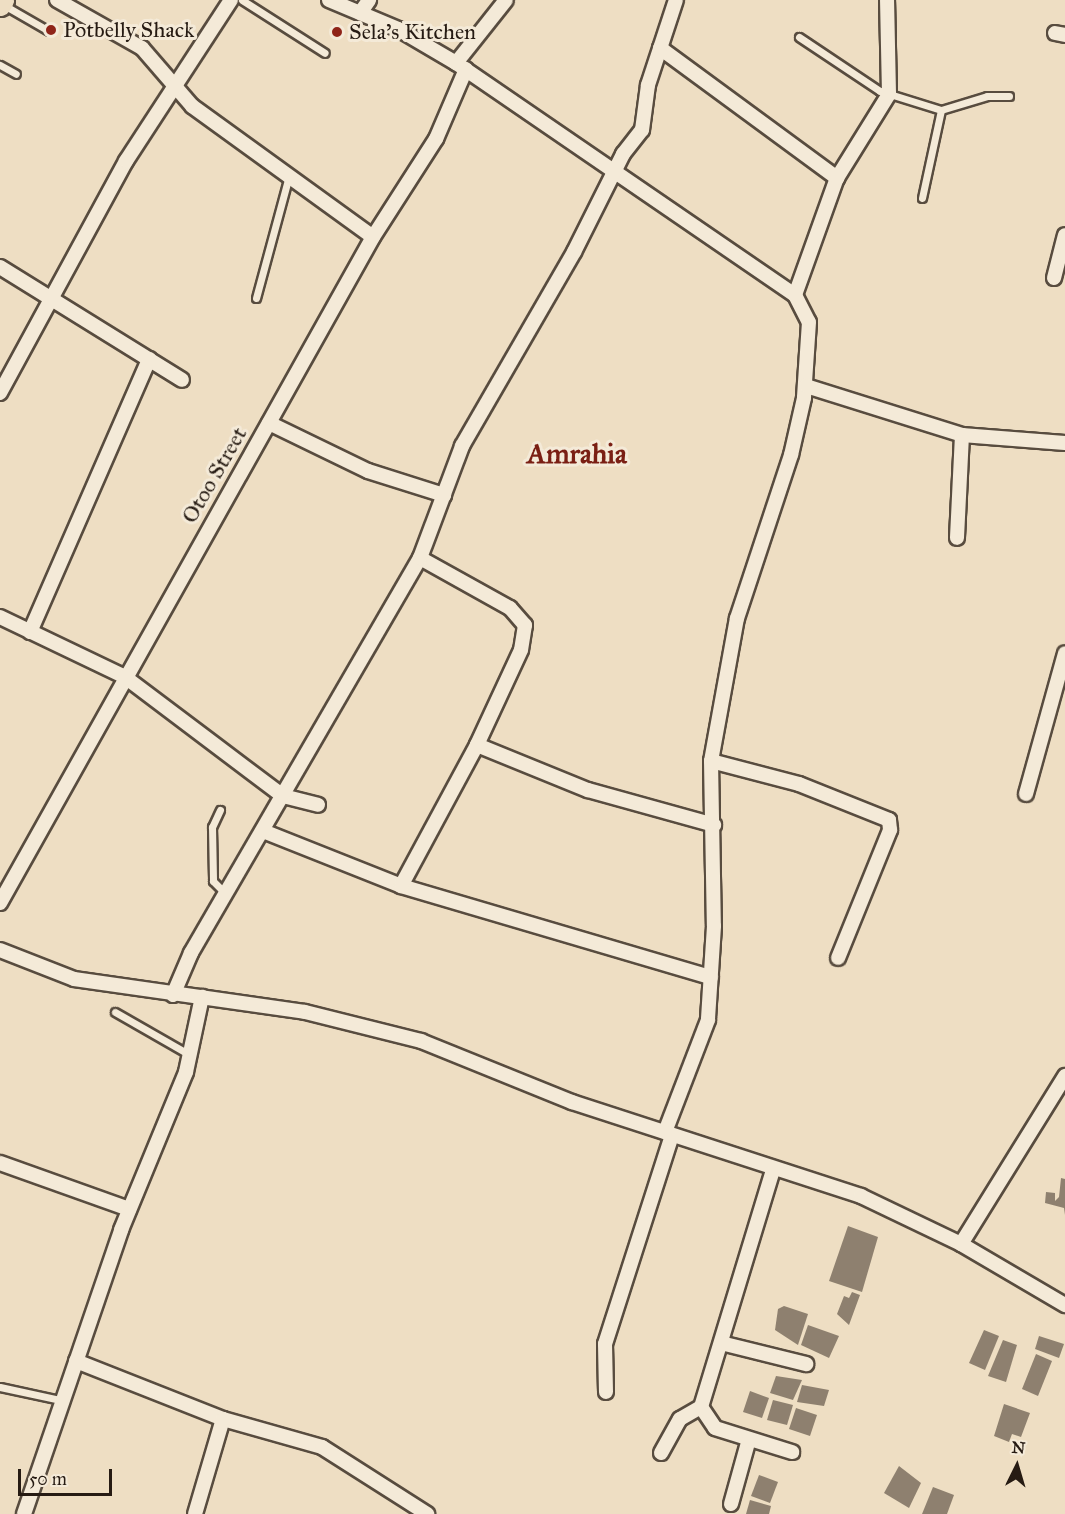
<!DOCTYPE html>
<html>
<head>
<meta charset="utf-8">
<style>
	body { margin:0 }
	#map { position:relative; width:1065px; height:1514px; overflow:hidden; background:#eedec3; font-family:"IM FELL Great Primer",serif }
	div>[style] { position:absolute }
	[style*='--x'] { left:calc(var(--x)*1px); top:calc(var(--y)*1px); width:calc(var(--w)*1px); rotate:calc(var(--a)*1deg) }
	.building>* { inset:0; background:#8e806f }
	.roads { filter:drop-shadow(2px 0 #584c3f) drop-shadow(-2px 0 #584c3f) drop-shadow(0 2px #584c3f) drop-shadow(0 -2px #584c3f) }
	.service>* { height:7px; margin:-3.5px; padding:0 3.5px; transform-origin:3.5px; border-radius:3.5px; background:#f4ead8 }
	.minor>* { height:14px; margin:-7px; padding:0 7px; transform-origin:7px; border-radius:7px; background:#f4ead8 }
	.primary>* { height:21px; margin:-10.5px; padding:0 10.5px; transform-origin:10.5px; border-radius:10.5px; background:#eedec3 }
	.dots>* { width:16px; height:16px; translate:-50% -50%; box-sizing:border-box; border:3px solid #f4ead8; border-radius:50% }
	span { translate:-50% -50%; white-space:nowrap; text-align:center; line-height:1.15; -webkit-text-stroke:6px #f4ead8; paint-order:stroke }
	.poi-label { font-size:22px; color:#261b13 }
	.left { translate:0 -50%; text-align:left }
	.street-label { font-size:22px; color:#261b13 }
	.district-label { font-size:28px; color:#7a1f14; font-weight:700 }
	.north { position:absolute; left:987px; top:1436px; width:60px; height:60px; -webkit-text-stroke:4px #f4ead8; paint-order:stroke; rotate:5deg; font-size:16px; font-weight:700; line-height:24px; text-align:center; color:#261b13 }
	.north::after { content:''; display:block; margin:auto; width:21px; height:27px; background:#261b13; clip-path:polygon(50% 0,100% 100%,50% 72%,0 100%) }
	.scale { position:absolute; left:18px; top:1469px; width:94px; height:27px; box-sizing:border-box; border:3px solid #261b13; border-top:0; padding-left:8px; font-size:18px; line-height:21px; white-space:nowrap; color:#261b13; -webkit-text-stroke:4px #f4ead8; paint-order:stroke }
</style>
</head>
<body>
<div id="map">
	<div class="building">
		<i style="clip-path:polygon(1061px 1178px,1065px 1179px,1065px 1215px,1064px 1208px,1045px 1203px,1046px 1192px,1055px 1193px,1055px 1201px,1059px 1197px)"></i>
		<i style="clip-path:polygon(848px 1226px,878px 1237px,862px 1292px,829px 1281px)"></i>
		<i style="clip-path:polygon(852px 1292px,860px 1295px,849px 1325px,837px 1314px,844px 1296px,849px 1298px)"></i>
		<i style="clip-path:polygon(784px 1306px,808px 1314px,798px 1345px,775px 1330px,778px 1309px)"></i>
		<i style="clip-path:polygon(808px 1325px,839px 1336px,829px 1358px,801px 1345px)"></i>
		<i style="clip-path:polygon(984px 1330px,999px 1336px,985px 1370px,969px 1363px)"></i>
		<i style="clip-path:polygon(1039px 1336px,1064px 1344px,1059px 1358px,1035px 1349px)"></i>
		<i style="clip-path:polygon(1003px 1340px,1017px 1345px,1006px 1382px,988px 1376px)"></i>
		<i style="clip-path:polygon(1036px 1354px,1052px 1361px,1038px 1396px,1022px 1389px)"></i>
		<i style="clip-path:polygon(776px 1376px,802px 1380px,793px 1400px,770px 1393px)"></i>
		<i style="clip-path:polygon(802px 1385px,829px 1390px,824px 1406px,797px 1402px)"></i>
		<i style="clip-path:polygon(750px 1391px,769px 1398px,762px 1418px,743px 1412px)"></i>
		<i style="clip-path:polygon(773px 1400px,793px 1405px,787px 1425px,767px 1420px)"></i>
		<i style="clip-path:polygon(1004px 1404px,1030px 1413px,1021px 1437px,1012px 1434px,1009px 1442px,994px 1436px)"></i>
		<i style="clip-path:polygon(796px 1408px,817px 1415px,810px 1436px,789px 1429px)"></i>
		<i style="clip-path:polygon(899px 1466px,921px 1483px,909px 1508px,884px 1493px)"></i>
		<i style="clip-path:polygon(759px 1475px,778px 1482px,770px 1503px,751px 1496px)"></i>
		<i style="clip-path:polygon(933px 1487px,954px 1495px,947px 1514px,922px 1514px)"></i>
		<i style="clip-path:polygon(750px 1500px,771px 1506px,769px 1514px,746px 1514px)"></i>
	</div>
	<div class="roads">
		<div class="service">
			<i style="--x:242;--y:0;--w:98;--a:32.6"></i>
			<i style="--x:2;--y:4;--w:54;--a:29.9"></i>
			<i style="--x:799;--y:37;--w:97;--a:33.7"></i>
			<i style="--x:880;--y:91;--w:64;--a:17.3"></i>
			<i style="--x:941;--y:110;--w:90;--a:102.2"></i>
			<i style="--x:0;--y:65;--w:18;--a:29"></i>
			<i style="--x:941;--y:110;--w:48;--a:-16.9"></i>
			<i style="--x:987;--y:96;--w:22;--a:0"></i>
			<i style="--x:256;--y:298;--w:126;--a:-74.9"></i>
			<i style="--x:220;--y:810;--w:19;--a:115"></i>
			<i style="--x:212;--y:827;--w:54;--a:88.9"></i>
			<i style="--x:213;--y:881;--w:18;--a:45"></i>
			<i style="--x:115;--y:1012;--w:86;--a:29.8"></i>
			<i style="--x:0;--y:1387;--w:61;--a:12.2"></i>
		</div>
		<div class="minor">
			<i style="--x:57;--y:0;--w:98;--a:29.5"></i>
			<i style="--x:142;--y:48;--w:77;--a:49.2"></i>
			<i style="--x:192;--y:106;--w:223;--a:35.9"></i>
			<i style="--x:329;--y:0;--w:75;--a:22.8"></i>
			<i style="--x:398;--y:29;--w:67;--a:30.4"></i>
			<i style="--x:456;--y:63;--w:411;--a:34.4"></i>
			<i style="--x:795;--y:295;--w:30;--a:63"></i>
			<i style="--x:809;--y:322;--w:76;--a:93.8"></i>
			<i style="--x:804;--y:398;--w:58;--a:102.8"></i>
			<i style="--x:791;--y:455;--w:172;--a:108.3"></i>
			<i style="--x:737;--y:618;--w:145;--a:100.3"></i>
			<i style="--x:711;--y:761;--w:165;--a:89"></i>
			<i style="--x:714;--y:926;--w:94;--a:93.7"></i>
			<i style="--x:708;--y:1020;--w:120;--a:111"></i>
			<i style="--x:360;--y:13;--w:16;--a:-55"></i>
			<i style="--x:1055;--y:33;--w:10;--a:11"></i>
			<i style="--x:660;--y:48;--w:220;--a:36.3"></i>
			<i style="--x:456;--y:63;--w:80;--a:-51.6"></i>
			<i style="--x:0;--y:267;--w:214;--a:31.8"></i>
			<i style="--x:1054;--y:278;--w:44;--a:-75.7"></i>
			<i style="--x:795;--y:295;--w:124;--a:-70.3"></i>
			<i style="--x:837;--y:178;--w:99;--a:-58.2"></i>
			<i style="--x:889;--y:94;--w:94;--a:-91.2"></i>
			<i style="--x:806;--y:386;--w:164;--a:17.4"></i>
			<i style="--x:962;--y:435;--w:103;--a:92.8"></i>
			<i style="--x:0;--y:393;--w:264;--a:-61.5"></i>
			<i style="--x:126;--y:161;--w:192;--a:-56.9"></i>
			<i style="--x:269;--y:423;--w:110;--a:25.9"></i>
			<i style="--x:368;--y:471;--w:80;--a:17.5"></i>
			<i style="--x:962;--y:435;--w:103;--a:4.4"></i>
			<i style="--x:420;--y:558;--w:103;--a:29.1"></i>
			<i style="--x:510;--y:608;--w:23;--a:49"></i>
			<i style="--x:525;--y:625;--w:25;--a:99"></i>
			<i style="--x:521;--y:650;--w:105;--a:114.9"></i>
			<i style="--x:477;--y:745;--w:120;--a:22.1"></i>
			<i style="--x:588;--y:790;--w:131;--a:15.5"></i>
			<i style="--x:0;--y:617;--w:139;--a:25.6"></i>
			<i style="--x:125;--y:677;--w:198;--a:37"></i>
			<i style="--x:283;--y:796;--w:36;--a:14"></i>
			<i style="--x:30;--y:632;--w:298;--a:-66.4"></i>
			<i style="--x:711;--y:761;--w:91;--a:14.6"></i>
			<i style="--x:799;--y:784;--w:97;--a:21.8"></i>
			<i style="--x:889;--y:820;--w:10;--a:84"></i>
			<i style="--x:890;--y:830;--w:138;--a:112.1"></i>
			<i style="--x:1026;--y:794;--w:146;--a:-74.5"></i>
			<i style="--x:263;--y:831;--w:149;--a:21.7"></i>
			<i style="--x:401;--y:886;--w:323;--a:16.4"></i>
			<i style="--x:401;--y:886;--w:160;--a:-61.7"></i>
			<i style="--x:0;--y:903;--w:763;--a:-60.75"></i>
			<i style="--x:373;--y:237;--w:117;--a:-57.3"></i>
			<i style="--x:436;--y:139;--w:76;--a:-66.8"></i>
			<i style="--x:0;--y:950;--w:79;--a:21.4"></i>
			<i style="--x:74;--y:979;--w:233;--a:8.1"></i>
			<i style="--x:305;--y:1012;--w:120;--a:14"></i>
			<i style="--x:421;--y:1041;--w:163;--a:22"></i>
			<i style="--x:572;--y:1102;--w:304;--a:18"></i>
			<i style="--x:861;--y:1196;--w:111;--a:25.6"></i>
			<i style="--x:961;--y:1244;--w:198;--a:-58.2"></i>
			<i style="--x:173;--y:995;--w:46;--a:-66.8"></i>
			<i style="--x:191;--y:953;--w:457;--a:-59.9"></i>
			<i style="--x:420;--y:558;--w:120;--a:-69.4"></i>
			<i style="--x:462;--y:446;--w:224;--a:-60"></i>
			<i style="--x:574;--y:252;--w:110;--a:-63.4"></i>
			<i style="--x:623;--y:154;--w:31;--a:-52"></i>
			<i style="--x:642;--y:130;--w:45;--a:-82.4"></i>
			<i style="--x:648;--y:85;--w:89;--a:-71.8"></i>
			<i style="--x:0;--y:1163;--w:137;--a:19.6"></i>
			<i style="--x:773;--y:1170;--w:248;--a:106.9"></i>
			<i style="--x:701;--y:1407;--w:25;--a:56"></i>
			<i style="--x:715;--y:1428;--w:81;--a:17.3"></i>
			<i style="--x:961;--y:1244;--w:121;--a:30.4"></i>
			<i style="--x:721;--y:1343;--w:88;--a:13.9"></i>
			<i style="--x:76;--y:1361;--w:158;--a:21.5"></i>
			<i style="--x:223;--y:1419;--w:103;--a:15.8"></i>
			<i style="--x:322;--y:1447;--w:125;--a:32.5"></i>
			<i style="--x:606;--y:1392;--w:48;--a:-91.2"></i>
			<i style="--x:605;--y:1344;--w:219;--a:-72.2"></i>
			<i style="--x:661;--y:1453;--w:39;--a:-61"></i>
			<i style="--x:680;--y:1419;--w:24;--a:-30"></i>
			<i style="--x:731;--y:1504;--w:67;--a:-74.5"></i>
			<i style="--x:24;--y:1514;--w:300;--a:-71.1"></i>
			<i style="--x:121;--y:1230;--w:171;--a:-67.6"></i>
			<i style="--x:186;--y:1072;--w:77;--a:-78"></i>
			<i style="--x:195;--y:1514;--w:99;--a:-73.6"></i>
		</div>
		<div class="primary">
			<i style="--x:0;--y:5;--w:6;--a:-59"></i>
		</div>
	</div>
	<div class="dots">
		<i style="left:51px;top:30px;background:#8f2418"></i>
		<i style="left:337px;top:32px;background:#8f2418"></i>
	</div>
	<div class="poi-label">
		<span class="left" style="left:63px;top:30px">Potbelly Shack</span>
		<span class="left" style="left:349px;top:32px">Sela's Kitchen</span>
	</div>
	<div class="street-label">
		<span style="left:214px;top:475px;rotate:-60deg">Otoo Street</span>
	</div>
	<div class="district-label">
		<span style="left:577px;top:454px">Amrahia</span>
	</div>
	<div class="north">N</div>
	<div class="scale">50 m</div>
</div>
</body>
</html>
